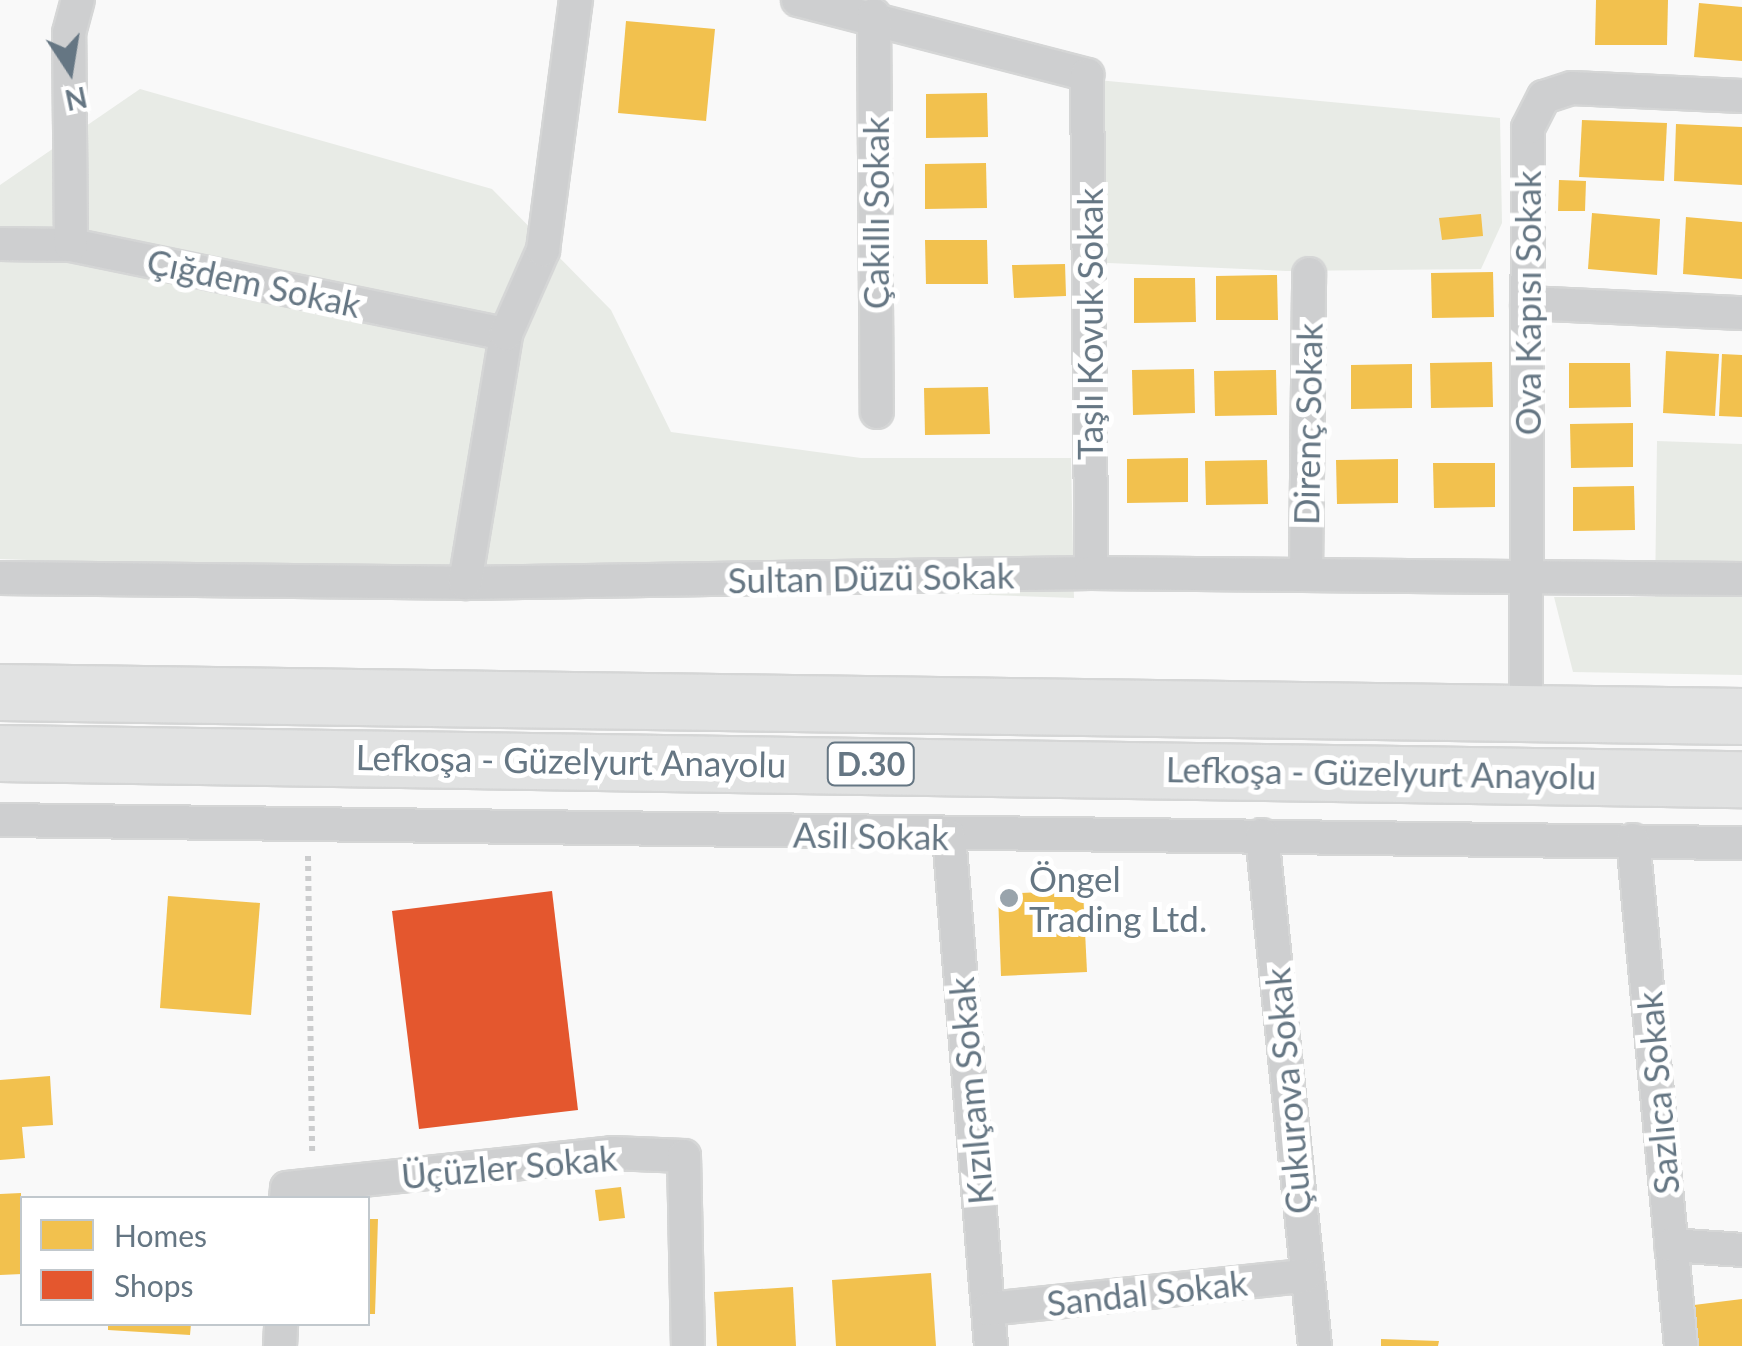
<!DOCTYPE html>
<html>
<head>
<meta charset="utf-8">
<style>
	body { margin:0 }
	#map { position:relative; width:1742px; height:1346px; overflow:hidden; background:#f9f9f9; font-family:Lato,sans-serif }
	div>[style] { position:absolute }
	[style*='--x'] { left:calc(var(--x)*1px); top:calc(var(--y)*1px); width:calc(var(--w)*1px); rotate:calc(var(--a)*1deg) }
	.green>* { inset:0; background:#e8ebe6 }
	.homes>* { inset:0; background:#f2c14e }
	.shops>* { inset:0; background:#e4572e }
	.path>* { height:6px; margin-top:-3px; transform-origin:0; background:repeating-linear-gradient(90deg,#cbcccd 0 5px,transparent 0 10px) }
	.roads { filter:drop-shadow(2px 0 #d5d6d6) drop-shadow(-2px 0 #d5d6d6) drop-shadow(0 2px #d5d6d6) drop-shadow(0 -2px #d5d6d6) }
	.minor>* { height:32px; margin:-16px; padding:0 16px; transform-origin:16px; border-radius:16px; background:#cecfd0 }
	.trunk>* { height:55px; margin:-27.5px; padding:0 27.5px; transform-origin:27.5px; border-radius:27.5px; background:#e1e2e2 }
	.dots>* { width:28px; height:28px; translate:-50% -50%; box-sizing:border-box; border:5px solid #fff; border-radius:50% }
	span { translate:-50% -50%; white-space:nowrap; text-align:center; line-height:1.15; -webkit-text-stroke:10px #fff; paint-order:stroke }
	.shield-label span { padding:2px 8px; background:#fff; border:2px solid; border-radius:8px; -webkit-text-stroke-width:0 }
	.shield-label { font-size:32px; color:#657683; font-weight:700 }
	.street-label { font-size:35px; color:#657683 }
	.poi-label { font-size:35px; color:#657683 }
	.left { translate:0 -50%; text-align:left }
	.legend { position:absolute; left:20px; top:1196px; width:350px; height:130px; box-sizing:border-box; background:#fff; border:2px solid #c1c8cd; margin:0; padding:12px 18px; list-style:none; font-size:30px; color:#657683 }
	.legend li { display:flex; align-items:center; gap:20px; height:50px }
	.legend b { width:50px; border:2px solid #c1c8cd }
	.north { position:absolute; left:20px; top:20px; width:100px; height:100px; -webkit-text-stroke:8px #fff; paint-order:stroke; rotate:168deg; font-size:28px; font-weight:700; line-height:40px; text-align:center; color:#657683 }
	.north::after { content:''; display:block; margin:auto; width:35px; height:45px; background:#657683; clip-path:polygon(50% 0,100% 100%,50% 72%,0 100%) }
</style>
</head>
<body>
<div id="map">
	<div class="green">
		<i style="clip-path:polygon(1087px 79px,1500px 118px,1502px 223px,1481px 269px,1286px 271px,1086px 262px)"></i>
		<i style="clip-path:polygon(140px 89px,492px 189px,611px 310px,671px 432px,861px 458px,1071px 458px,1074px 598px,0 559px,0 185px)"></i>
		<i style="clip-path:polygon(1657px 441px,1742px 444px,1742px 675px,1573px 672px,1554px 597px,1655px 597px)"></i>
	</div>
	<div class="homes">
		<i style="clip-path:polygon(1596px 0,1668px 0,1667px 45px,1595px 45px)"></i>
		<i style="clip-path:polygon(1699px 3px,1742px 7px,1742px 61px,1694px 57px)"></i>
		<i style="clip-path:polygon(626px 21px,715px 29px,706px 121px,618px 113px)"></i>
		<i style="clip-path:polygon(987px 93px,988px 137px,926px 138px,926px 94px)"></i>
		<i style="clip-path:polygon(1582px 120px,1667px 123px,1664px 181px,1579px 177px)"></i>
		<i style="clip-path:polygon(1676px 124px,1742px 127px,1742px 185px,1674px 181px)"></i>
		<i style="clip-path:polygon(986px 163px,987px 208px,925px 209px,925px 164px)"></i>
		<i style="clip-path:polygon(1559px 180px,1586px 181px,1585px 211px,1558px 211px)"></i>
		<i style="clip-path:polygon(1592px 213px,1660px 219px,1657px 275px,1588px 269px)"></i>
		<i style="clip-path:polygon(1481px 214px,1483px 236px,1442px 240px,1439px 218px)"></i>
		<i style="clip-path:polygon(1686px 217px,1742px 222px,1742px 279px,1683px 274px)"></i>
		<i style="clip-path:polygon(925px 240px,987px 240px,988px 284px,926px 284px)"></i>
		<i style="clip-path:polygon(1065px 264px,1066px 296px,1014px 298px,1012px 265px)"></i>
		<i style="clip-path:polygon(1493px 272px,1494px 317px,1432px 318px,1431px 273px)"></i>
		<i style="clip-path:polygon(1277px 275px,1278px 320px,1216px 320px,1216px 276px)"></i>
		<i style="clip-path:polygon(1134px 278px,1195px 278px,1196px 322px,1134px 323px)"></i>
		<i style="clip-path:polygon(1666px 351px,1719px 354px,1715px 416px,1663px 413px)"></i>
		<i style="clip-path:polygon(1722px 354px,1742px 355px,1742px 417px,1719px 416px)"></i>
		<i style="clip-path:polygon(1492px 362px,1493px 407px,1431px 408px,1430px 363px)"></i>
		<i style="clip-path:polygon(1569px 363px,1630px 363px,1631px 407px,1569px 408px)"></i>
		<i style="clip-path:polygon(1412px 364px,1412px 408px,1351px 409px,1351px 365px)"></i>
		<i style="clip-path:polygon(1194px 369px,1195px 413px,1133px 415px,1132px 370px)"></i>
		<i style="clip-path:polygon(1276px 370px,1277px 415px,1215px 416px,1214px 371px)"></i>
		<i style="clip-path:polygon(988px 387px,990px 434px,925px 435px,924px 388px)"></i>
		<i style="clip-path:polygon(1633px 423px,1633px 467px,1571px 468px,1570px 424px)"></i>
		<i style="clip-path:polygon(1188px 458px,1188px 502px,1127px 503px,1127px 459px)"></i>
		<i style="clip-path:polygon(1398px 459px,1398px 503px,1337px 504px,1336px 460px)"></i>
		<i style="clip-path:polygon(1267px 460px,1268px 504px,1206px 505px,1205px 461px)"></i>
		<i style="clip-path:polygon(1433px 463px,1495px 463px,1495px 507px,1434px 508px)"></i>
		<i style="clip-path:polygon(1634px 486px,1635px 530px,1573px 531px,1573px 487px)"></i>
		<i style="clip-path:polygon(1083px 890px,1087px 972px,1001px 976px,998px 894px)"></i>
		<i style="clip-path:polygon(168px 896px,260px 903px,251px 1015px,160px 1008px)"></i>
		<i style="clip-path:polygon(50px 1076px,53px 1125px,22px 1127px,25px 1158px,0 1160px,0 1080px)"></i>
		<i style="clip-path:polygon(621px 1187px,625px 1218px,599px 1221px,595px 1190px)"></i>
		<i style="clip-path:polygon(21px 1193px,22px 1274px,0 1275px,0 1194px)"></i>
		<i style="clip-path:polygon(368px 1219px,378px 1219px,375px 1314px,368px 1314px)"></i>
		<i style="clip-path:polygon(931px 1273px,936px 1346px,836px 1346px,832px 1280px)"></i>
		<i style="clip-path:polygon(793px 1287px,796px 1346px,717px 1346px,714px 1292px)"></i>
		<i style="clip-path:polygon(1742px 1299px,1742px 1346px,1691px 1346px,1686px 1306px)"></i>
		<i style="clip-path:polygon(108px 1324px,191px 1324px,190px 1335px,108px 1330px)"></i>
		<i style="clip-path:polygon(1381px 1339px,1439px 1341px,1438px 1346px,1381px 1346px)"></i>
	</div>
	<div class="shops">
		<i style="clip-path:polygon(552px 891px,578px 1110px,419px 1129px,392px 911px)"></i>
	</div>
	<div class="path">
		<i style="--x:308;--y:856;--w:298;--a:89.2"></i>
	</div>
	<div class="roads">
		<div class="minor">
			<i style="--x:798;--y:0;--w:299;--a:14.5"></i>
			<i style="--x:1087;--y:75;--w:498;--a:89.5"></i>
			<i style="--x:874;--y:15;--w:397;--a:89.6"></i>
			<i style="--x:0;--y:244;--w:71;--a:0.8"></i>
			<i style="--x:71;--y:245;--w:444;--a:11.6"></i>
			<i style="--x:71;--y:245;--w:212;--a:-90.5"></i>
			<i style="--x:69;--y:33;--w:34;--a:-75"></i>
			<i style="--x:1527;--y:303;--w:215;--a:2.7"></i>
			<i style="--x:1306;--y:574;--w:300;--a:-89.4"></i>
			<i style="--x:0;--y:578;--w:465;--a:0.6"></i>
			<i style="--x:465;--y:583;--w:626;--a:-0.92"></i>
			<i style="--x:1091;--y:573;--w:651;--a:0.53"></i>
			<i style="--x:465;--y:583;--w:252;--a:-80.6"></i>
			<i style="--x:506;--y:334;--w:92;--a:-66.2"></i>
			<i style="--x:543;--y:250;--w:252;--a:-82.5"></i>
			<i style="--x:1526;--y:712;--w:584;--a:-89.8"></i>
			<i style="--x:1528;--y:128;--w:35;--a:-63"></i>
			<i style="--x:1544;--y:97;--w:29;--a:-18"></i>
			<i style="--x:1572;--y:88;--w:170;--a:2.7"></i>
			<i style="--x:0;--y:820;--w:1742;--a:0.76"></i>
			<i style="--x:1262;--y:835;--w:514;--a:84.08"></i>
			<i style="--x:949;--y:836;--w:512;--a:85.29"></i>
			<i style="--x:1633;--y:840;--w:508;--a:84.58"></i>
			<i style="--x:286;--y:1198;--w:10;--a:-84"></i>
			<i style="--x:287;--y:1188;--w:327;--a:-6.1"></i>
			<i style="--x:612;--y:1153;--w:72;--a:2.4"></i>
			<i style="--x:684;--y:1156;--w:190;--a:88.8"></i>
			<i style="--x:1671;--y:1245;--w:71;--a:4"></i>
			<i style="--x:989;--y:1309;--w:317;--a:-6"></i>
			<i style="--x:280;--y:1346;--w:22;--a:-87"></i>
		</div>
		<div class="trunk">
			<i style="--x:0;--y:692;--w:1742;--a:0.79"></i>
			<i style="--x:0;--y:753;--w:1742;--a:0.86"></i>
		</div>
	</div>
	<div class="dots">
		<i style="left:1009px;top:898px;background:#99a4ac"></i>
	</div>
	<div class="shield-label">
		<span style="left:871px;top:764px">D.30</span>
	</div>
	<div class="street-label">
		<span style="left:875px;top:213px;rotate:-90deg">Çakıllı Sokak</span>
		<span style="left:254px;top:282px;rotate:12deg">Çığdem Sokak</span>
		<span style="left:1527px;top:303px;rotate:-90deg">Ova Kapısı Sokak</span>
		<span style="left:1089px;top:324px;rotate:-90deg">Taşlı Kovuk Sokak</span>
		<span style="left:1307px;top:424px;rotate:-89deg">Direnç Sokak</span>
		<span style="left:871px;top:577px;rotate:-1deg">Sultan Düzü Sokak</span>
		<span style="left:571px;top:760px;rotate:1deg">Lefkoşa - Güzelyurt Anayolu</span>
		<span style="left:1381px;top:772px;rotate:1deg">Lefkoşa - Güzelyurt Anayolu</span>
		<span style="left:871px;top:835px;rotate:1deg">Asil Sokak</span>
		<span style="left:970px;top:1091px;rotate:-95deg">Kızılçam Sokak</span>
		<span style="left:1287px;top:1091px;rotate:-95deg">Çukurova Sokak</span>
		<span style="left:1657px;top:1093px;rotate:-95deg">Sazlıca Sokak</span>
		<span style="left:509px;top:1166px;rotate:-5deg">Üçüzler Sokak</span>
		<span style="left:1147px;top:1292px;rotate:-6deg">Sandal Sokak</span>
	</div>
	<div class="poi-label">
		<span class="left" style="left:1029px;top:898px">Öngel<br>Trading Ltd.</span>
	</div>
	<ul class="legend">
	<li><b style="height:28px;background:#f2c14e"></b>Homes</li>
	<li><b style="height:28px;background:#e4572e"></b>Shops</li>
	</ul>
	<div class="north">N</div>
</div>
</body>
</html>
